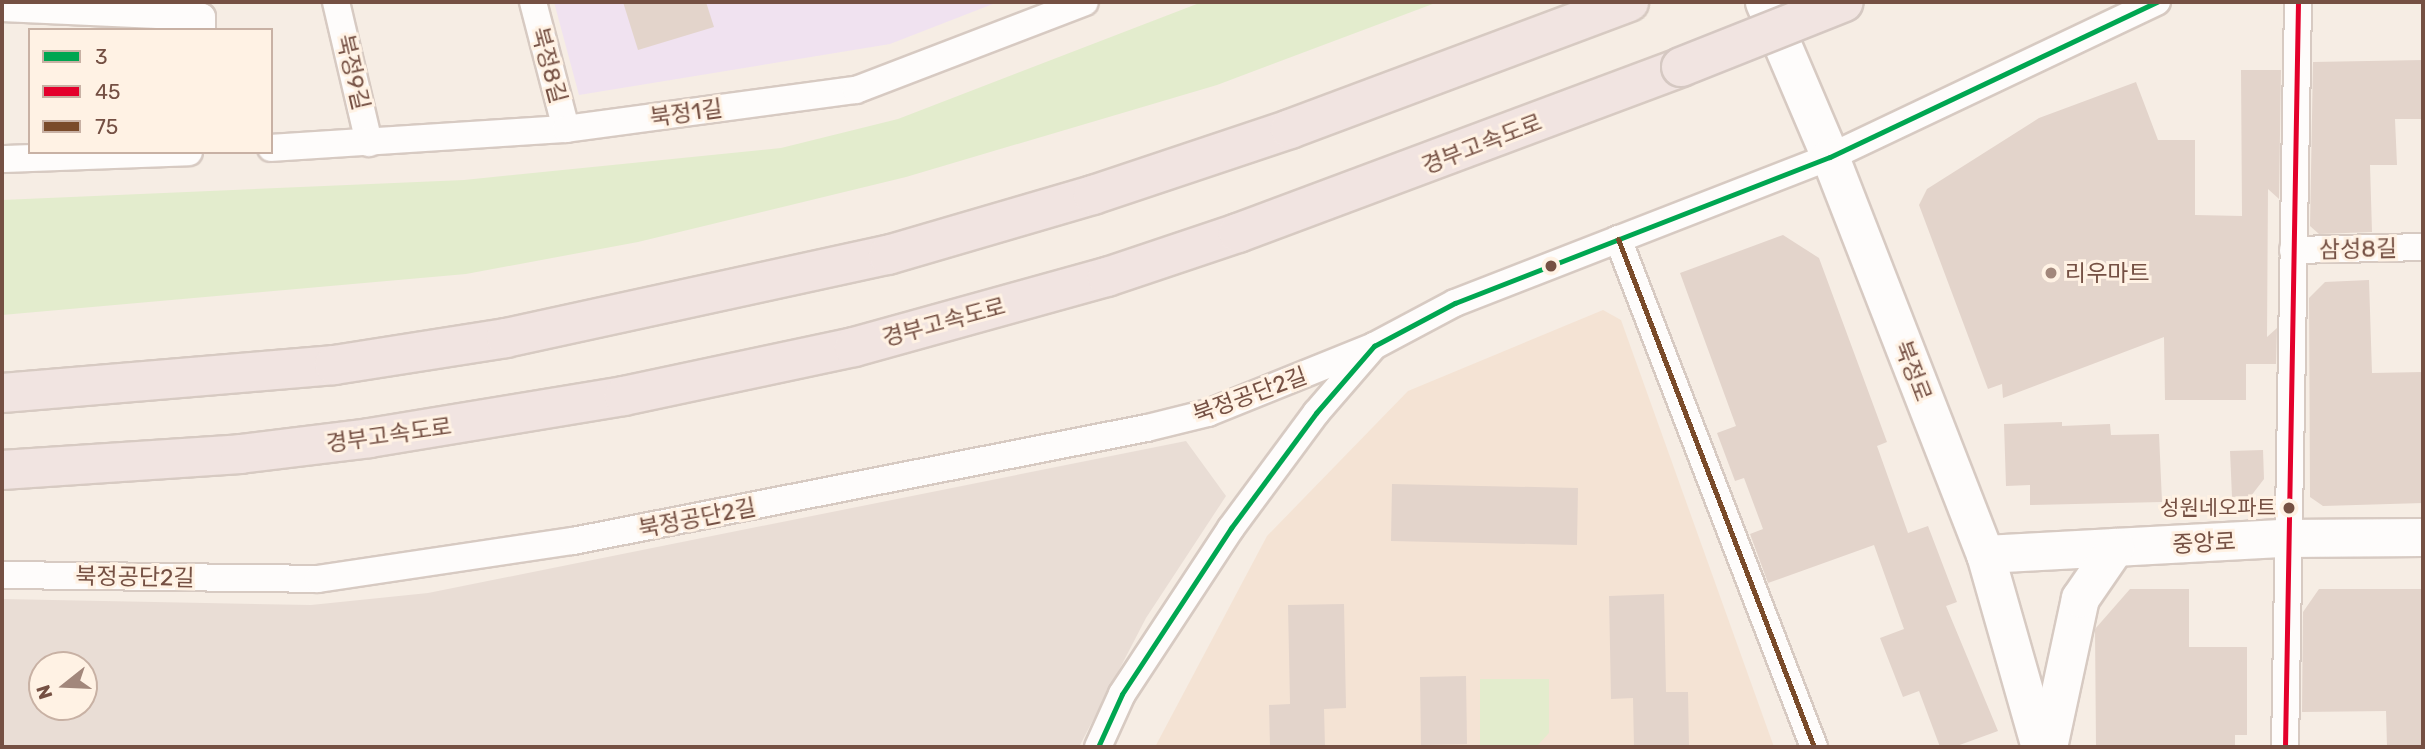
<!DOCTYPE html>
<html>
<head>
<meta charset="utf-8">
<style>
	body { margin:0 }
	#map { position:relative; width:2425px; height:749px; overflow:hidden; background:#f6ede4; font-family:Rubik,"Noto Sans KR",sans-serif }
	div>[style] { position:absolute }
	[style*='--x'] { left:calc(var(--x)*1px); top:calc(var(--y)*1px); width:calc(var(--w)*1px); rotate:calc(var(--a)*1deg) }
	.residential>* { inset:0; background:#f4e3d4 }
	.industrial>* { inset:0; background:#e9ddd5 }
	.education>* { inset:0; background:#f0e2f0 }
	.green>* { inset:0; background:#e3eccd }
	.building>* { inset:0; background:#e3d4cb }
	.roads { filter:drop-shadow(2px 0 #d7cac2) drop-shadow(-2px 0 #d7cac2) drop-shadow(0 2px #d7cac2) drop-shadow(0 -2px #d7cac2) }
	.street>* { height:26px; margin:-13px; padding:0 13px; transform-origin:13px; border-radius:13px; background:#fefcfb }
	.secondary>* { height:37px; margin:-18.5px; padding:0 18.5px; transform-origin:18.5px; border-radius:18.5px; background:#fefcfb }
	.highway>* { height:38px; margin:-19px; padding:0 19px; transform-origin:19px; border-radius:19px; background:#f1e4e1 }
	.bridges { filter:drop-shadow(2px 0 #d5c8c2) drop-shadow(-2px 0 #d5c8c2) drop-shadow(0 2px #d5c8c2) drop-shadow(0 -2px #d5c8c2) }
	.highway-bridge>* { height:38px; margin:-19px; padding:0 19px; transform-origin:19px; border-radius:19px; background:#f1e4e1 }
	.bus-1>* { height:5px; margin:-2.5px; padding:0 2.5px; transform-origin:2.5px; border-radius:2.5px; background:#00a651 }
	.bus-2>* { height:5px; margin:-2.5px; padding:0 2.5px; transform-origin:2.5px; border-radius:2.5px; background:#e4002b }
	.bus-3>* { height:5px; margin:-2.5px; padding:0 2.5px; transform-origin:2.5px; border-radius:2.5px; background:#7a4b2a }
	.dots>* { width:19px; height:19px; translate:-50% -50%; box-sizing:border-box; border:4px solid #fff2e4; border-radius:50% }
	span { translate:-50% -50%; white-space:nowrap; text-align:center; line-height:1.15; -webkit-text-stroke:6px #fff2e4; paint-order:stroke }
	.bus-label { font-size:21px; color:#755043 }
	.right { translate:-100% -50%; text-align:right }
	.street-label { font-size:23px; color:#755043 }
	.poi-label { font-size:23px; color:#755043 }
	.left { translate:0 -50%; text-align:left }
	.frame { position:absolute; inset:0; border:4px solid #755043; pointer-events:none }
	.legend { position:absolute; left:28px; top:28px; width:245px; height:126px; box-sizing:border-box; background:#fff2e4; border:2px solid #c8b1a4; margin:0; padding:9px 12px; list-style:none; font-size:21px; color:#755043 }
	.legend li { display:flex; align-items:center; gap:14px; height:35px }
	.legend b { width:35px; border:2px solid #c8b1a4 }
	.north { position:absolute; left:28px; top:651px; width:70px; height:70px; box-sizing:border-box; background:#fff2e4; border:2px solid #c8b1a4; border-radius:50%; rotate:252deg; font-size:19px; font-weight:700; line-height:28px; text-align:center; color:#755043 }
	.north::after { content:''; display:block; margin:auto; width:24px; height:32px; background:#a2877b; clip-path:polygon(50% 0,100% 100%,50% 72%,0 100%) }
</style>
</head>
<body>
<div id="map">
	<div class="residential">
		<i style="clip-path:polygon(1603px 310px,1621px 320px,1774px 747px,1155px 747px,1267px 536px,1408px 391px)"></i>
	</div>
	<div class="industrial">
		<i style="clip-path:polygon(evenodd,1186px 441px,1226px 496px,1146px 618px,1079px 747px,2px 747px,2px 599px,311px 605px,428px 593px,1186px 441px,42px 665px,84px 665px,84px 707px,42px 707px,42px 665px)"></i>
	</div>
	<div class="education">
		<i style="clip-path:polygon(554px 2px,998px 2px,890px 44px,579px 95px)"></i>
	</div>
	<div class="green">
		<i style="clip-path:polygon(1202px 2px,1438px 2px,1217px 85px,906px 177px,638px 242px,466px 274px,2px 315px,2px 200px,464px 180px,781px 148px,898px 119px)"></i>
		<i style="clip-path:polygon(1480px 679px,1549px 679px,1549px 733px,1537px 746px,1480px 746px)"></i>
	</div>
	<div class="building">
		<i style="clip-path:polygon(623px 2px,706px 2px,714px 27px,638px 50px)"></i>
		<i style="clip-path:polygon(2423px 60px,2423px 119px,2395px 119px,2397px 165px,2370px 165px,2372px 232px,2319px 234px,2310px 226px,2313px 62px)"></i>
		<i style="clip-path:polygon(2241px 70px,2281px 70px,2279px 199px,2268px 189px,2267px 337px,2277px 328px,2276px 364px,2246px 364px,2246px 400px,2165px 400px,2164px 337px,2003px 398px,2002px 384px,1988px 389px,1919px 205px,1927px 189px,2039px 118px,2136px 82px,2158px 140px,2195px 140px,2195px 215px,2242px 216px)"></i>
		<i style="clip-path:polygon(1783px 235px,1819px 258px,1887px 442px,1877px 446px,1908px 533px,1928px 526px,1957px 602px,1946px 606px,1998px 731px,1954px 747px,1940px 747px,1919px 691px,1903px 697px,1880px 638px,1904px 629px,1874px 545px,1768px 583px,1750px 534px,1763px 529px,1744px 478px,1735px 481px,1717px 433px,1736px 426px,1680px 273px)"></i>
		<i style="clip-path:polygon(2369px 280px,2372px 373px,2423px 372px,2423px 503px,2323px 506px,2310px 497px,2309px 298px,2325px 282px)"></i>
		<i style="clip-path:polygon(2062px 422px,2062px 426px,2110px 424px,2111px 435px,2159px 434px,2162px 502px,2030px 505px,2030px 485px,2006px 486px,2004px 424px)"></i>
		<i style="clip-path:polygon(2263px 450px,2264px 479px,2251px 496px,2232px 497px,2230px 451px)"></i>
		<i style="clip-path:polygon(1392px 484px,1578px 488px,1577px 545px,1391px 541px)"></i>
		<i style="clip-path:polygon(2130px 589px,2189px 589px,2189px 647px,2247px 647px,2247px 735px,2235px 735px,2235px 747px,2096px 747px,2095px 629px)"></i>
		<i style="clip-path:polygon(2319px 589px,2422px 589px,2423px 747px,2387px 747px,2386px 711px,2302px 712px,2303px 612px)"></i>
		<i style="clip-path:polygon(1664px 594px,1666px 692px,1688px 692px,1689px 747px,1634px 747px,1633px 698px,1611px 699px,1609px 596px)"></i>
		<i style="clip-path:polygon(1344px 604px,1346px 708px,1324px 709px,1325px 747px,1270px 747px,1269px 705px,1290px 704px,1288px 605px)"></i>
		<i style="clip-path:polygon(1466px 676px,1467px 744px,1421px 745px,1420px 677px)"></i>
	</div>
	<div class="roads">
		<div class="street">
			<i style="--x:336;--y:2;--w:145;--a:76.8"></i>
			<i style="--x:533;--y:2;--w:131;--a:75.4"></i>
			<i style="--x:2;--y:8;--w:200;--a:2.6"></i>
			<i style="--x:202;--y:17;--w:13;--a:90"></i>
			<i style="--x:271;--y:148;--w:296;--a:-3.7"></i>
			<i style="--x:566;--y:129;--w:293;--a:-7.7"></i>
			<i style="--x:856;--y:90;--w:245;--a:-21"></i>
			<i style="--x:2;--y:159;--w:187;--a:-2.1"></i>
			<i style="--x:1618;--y:239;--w:544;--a:68.9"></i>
			<i style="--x:2293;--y:250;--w:130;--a:-1.3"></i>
			<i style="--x:2;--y:575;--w:316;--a:0.7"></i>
			<i style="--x:318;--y:579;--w:258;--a:-8.5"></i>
			<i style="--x:573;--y:541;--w:585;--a:-11.14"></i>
			<i style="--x:1147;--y:428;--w:63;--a:-13.8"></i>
			<i style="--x:1208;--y:413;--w:179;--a:-22"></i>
			<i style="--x:1098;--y:747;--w:58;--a:-65.6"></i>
			<i style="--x:1122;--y:694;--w:199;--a:-56.7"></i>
			<i style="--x:1231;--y:528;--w:143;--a:-53.5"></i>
			<i style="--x:1316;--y:413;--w:89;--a:-49.1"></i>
			<i style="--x:1374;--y:346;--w:92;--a:-28"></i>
			<i style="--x:1455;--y:303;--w:402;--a:-21.3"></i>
			<i style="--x:1830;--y:157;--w:362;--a:-25.4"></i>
			<i style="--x:2285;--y:747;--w:745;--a:-89"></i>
		</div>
		<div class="secondary">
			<i style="--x:1764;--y:2;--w:168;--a:66.9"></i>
			<i style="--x:1830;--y:157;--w:426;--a:68.7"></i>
			<i style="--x:1985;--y:554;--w:201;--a:74.1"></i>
			<i style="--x:1985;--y:554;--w:300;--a:-3.1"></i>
			<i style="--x:2285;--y:538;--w:138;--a:-0.4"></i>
			<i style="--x:2048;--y:747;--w:152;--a:-77.9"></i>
			<i style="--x:2080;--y:598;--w:62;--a:-55.5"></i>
		</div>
		<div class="highway">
			<i style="--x:2;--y:393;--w:333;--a:-4.8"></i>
			<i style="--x:334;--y:365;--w:174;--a:-8.9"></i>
			<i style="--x:506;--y:338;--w:391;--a:-12.3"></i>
			<i style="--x:888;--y:255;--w:214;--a:-16.3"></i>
			<i style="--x:1093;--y:195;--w:208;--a:-18.5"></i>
			<i style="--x:1290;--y:129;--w:362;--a:-20.5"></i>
			<i style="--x:2;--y:470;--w:239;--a:-3.8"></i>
			<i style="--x:240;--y:454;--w:131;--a:-7"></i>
			<i style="--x:370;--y:438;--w:257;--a:-9.4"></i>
			<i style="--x:624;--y:396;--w:235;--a:-12"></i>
			<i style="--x:854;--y:347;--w:263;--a:-15.5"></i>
			<i style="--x:1107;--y:277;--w:138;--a:-18.6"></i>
			<i style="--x:1238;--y:233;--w:473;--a:-20.5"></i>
		</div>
	</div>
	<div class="bridges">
		<div class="highway-bridge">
			<i style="--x:1681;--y:67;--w:175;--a:-21.7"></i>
		</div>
	</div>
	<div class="bus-1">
		<i style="--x:1098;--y:747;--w:58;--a:-65.6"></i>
		<i style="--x:1122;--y:694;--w:199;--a:-56.7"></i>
		<i style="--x:1231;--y:528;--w:143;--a:-53.5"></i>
		<i style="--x:1316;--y:413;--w:89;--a:-49.1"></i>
		<i style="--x:1374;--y:346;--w:92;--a:-28"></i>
		<i style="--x:1455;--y:303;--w:402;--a:-21.3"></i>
		<i style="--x:1830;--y:157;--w:362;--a:-25.4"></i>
	</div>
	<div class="bus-2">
		<i style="--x:2285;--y:747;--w:745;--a:-89"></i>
	</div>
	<div class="bus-3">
		<i style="--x:1618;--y:239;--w:544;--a:68.9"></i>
	</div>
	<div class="dots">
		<i style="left:1551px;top:266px;background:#755043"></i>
		<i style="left:2051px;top:273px;background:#a2877b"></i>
		<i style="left:2289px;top:508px;background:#755043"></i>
	</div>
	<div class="bus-label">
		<span class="right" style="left:2276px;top:508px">성원네오파트</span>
	</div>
	<div class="street-label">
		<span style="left:549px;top:65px;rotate:75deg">북정8길</span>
		<span style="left:353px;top:72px;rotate:77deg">북정9길</span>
		<span style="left:686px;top:113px;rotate:-8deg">북정1길</span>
		<span style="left:1482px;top:144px;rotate:-21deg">경부고속도로</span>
		<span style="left:2358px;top:249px;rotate:-1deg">삼성8길</span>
		<span style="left:944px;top:322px;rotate:-15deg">경부고속도로</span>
		<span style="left:1913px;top:371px;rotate:69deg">북정로</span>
		<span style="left:1250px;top:395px;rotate:-20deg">북정공단2길</span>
		<span style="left:389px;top:435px;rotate:-8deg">경부고속도로</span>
		<span style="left:697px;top:518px;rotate:-11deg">북정공단2길</span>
		<span style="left:2204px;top:543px;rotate:-3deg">중앙로</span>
		<span style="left:135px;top:577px;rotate:1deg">북정공단2길</span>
	</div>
	<div class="poi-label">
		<span class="left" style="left:2065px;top:273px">리우마트</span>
	</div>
	<div class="frame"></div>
	<ul class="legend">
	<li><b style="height:9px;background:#00a651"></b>3</li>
	<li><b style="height:9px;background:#e4002b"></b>45</li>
	<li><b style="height:9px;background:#7a4b2a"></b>75</li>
	</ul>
	<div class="north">N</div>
</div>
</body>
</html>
